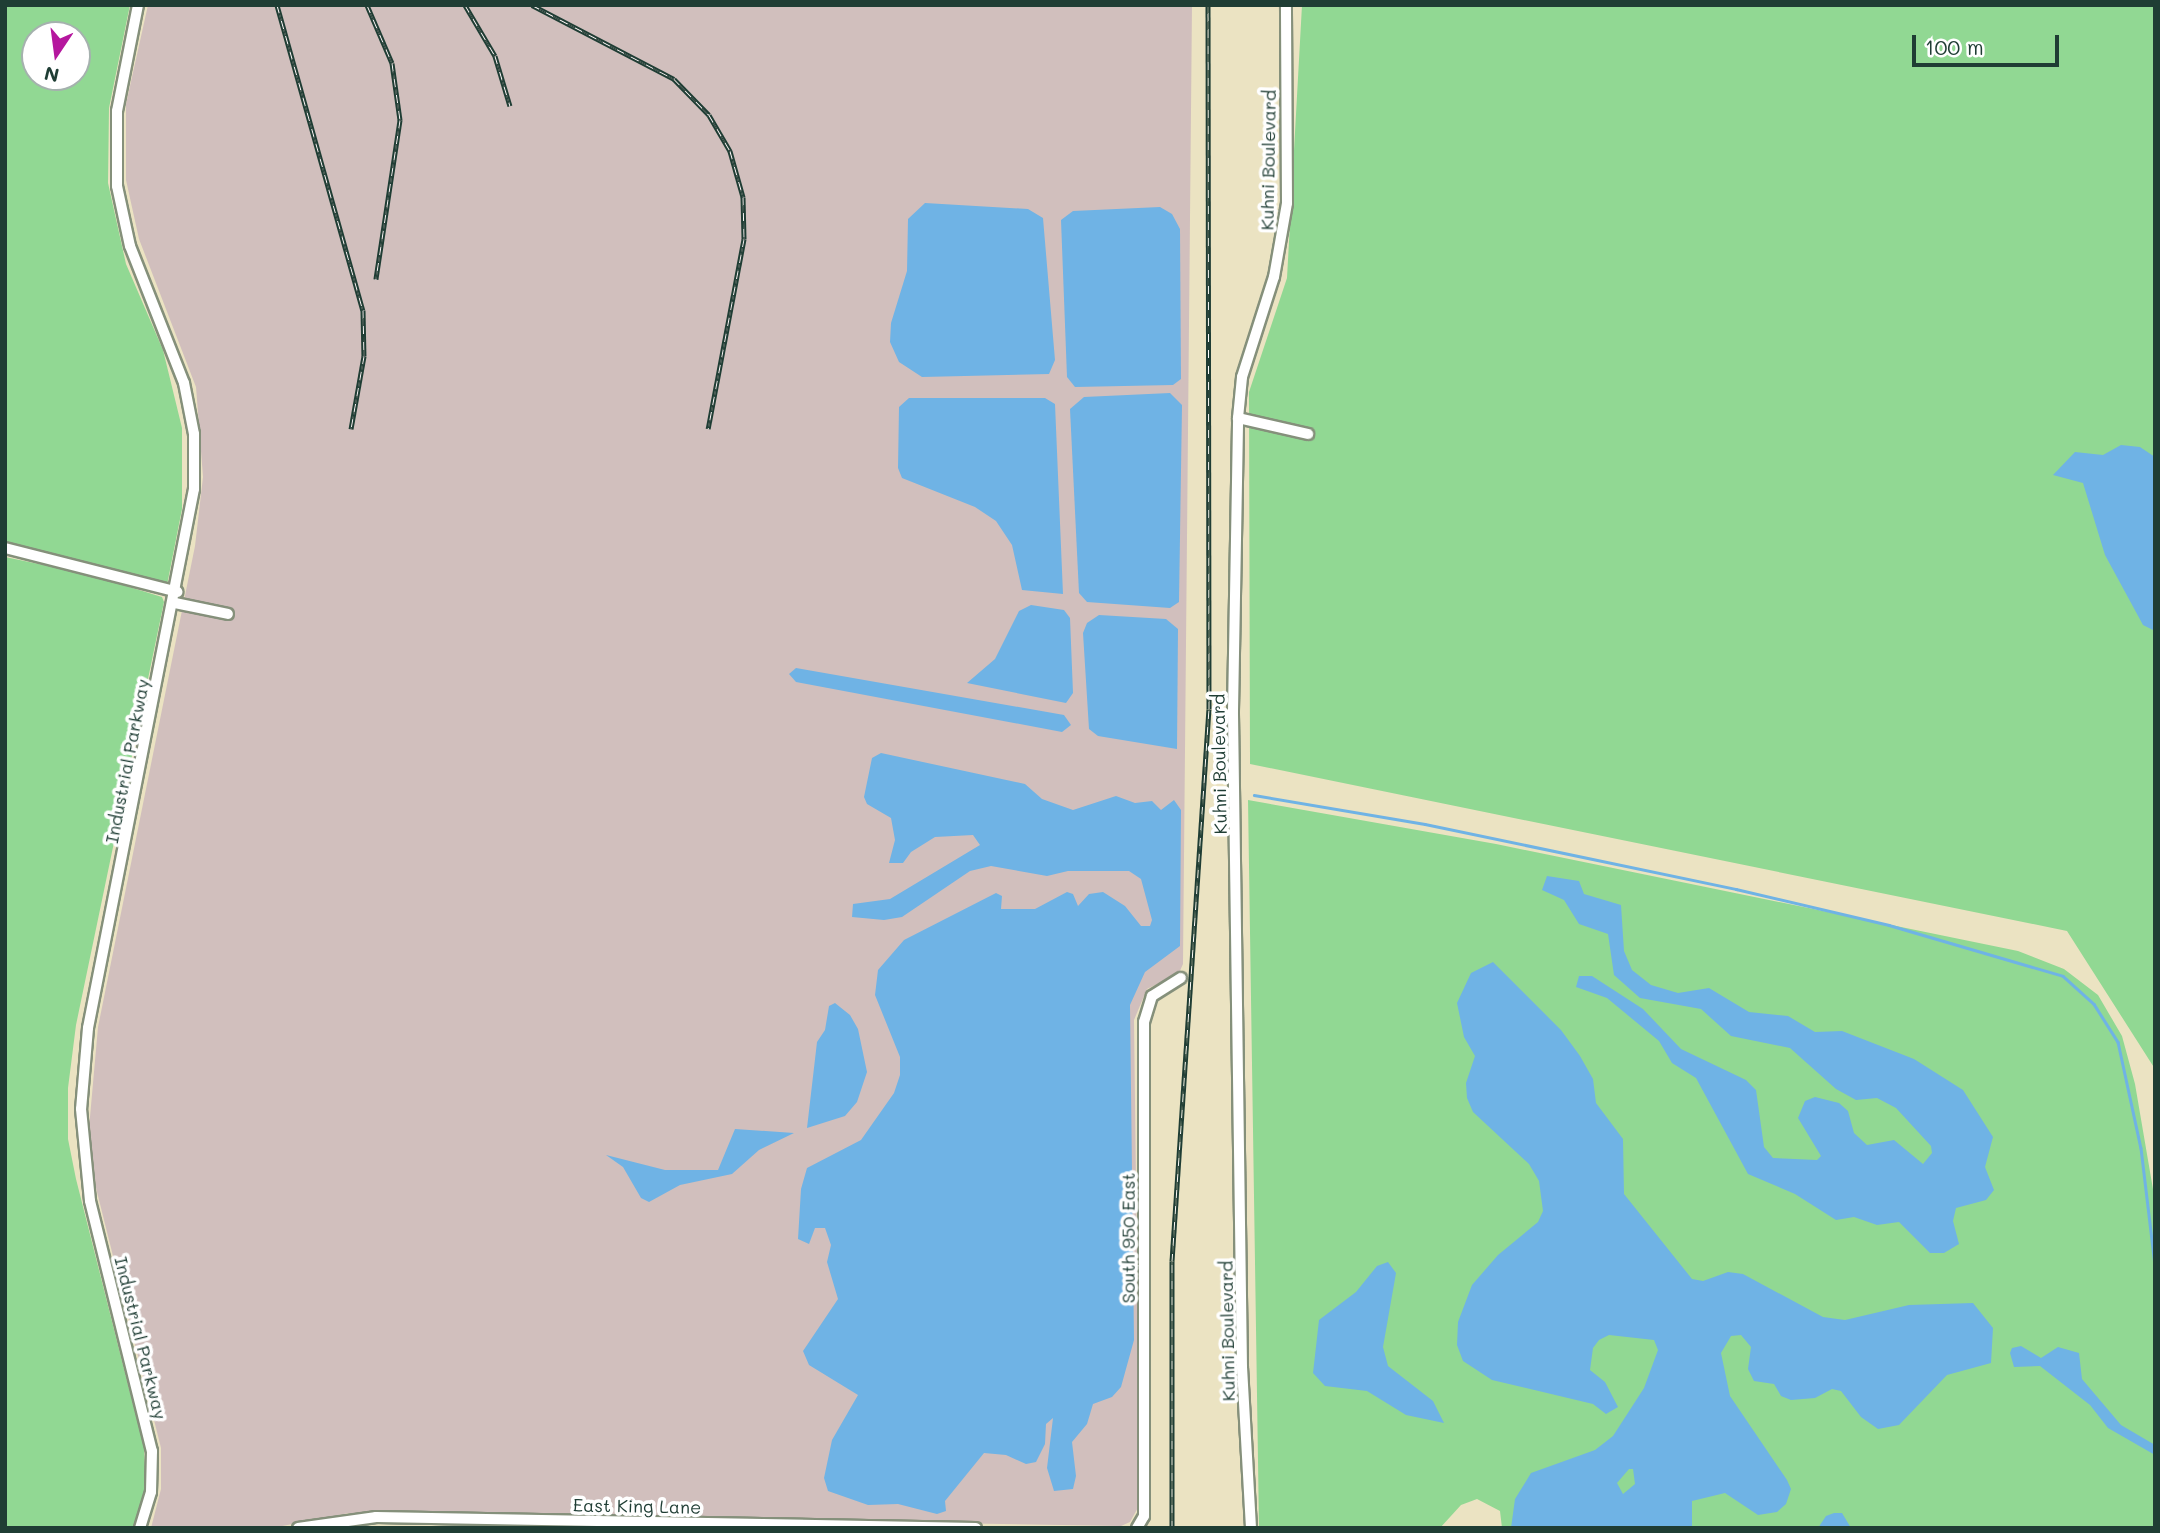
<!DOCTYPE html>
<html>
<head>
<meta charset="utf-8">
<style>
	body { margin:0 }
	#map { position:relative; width:2160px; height:1533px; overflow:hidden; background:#ebe3c2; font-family:Mali,sans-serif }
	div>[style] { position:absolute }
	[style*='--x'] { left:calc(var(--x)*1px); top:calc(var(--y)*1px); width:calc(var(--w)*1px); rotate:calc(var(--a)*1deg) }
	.industrial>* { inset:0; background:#d1bfbd }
	.green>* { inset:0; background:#91d893 }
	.water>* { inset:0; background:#6fb3e5 }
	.stream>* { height:2.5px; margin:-1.25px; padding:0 1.25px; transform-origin:1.25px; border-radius:1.25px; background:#6fb3e5 }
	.roads { filter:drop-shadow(2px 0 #85907b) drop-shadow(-2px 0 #85907b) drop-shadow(0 2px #85907b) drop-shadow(0 -2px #85907b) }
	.minor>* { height:10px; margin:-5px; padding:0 5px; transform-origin:5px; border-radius:5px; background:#fff }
	.rail>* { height:5px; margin-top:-2.5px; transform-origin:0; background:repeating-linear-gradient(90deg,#fff 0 8px,#1f3d34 0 16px); box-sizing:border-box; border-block:2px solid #1f3d34 }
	span { translate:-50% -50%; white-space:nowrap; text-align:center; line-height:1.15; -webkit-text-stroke:7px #fff; paint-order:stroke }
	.street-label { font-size:18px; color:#1f3d34 }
	.frame { position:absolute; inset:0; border:7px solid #1f3d34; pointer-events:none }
	.north { position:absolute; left:21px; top:21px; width:70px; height:70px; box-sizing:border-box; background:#fff; border:2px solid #a5b1ae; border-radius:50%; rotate:193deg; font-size:19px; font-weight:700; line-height:28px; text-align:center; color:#1f3d34 }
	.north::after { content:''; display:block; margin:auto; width:24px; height:32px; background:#b5179e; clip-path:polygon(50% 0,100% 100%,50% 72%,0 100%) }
	.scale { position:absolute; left:1912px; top:35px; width:147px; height:32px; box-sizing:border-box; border:4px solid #1f3d34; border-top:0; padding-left:9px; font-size:21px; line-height:24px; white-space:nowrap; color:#1f3d34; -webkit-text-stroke:5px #fff; paint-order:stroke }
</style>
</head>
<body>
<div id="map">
	<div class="industrial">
		<i style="clip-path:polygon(148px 5px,1192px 5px,1183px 964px,1179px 973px,1147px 989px,1134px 1020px,1140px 1504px,1130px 1522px,1121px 1526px,349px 1513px,272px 1528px,151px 1528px,161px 1489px,161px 1448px,96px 1188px,89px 1128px,98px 1027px,195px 546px,203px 477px,196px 387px,139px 239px,126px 180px,126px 104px)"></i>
	</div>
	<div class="green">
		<i style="clip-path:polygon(evenodd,5px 5px,130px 5px,109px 108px,108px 183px,126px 264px,163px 350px,182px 428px,182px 509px,167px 585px,5px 546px,5px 5px,35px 35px,77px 35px,77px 77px,35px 77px,35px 35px)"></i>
		<i style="clip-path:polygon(1302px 5px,2155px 5px,2155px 1069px,2067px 931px,1250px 764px,1249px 392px,1287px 278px)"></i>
		<i style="clip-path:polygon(5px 557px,87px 574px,162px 597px,164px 602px,76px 1025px,68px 1088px,68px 1139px,76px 1179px,144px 1448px,146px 1485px,133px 1528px,5px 1528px)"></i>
		<i style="clip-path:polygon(1248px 800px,1496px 844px,2018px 951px,2064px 969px,2098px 995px,2122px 1036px,2135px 1084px,2155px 1201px,2155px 1528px,1502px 1528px,1500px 1511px,1477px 1499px,1461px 1505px,1440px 1528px,1259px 1527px)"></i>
	</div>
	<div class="water">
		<i style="clip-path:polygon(925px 203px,1028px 209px,1043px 218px,1055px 360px,1049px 374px,922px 377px,899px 362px,890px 342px,891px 323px,907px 271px,908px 219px)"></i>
		<i style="clip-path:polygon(1160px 207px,1172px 214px,1180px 229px,1181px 379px,1173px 385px,1075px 387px,1067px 377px,1061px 220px,1073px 211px)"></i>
		<i style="clip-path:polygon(1170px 393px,1182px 405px,1179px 602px,1170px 608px,1087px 602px,1079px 593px,1070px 409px,1084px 397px)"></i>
		<i style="clip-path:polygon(909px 398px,1045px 398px,1055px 404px,1063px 594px,1022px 590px,1012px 545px,996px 521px,975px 507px,902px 478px,898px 468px,899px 407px)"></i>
		<i style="clip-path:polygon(2121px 445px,2140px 447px,2155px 457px,2155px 631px,2143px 625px,2105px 555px,2083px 483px,2053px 475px,2075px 452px,2103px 455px)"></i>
		<i style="clip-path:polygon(1031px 605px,1064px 610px,1070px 618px,1073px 693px,1066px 703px,967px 683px,995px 659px,1019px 611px)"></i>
		<i style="clip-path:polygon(1099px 615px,1166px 619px,1178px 629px,1177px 749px,1098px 736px,1089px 729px,1083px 633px,1087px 623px)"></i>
		<i style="clip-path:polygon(796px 668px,1064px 715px,1071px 725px,1062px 732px,796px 682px,789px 674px)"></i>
		<i style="clip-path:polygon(881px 753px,1025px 784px,1042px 799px,1073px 810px,1116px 796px,1135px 803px,1152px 801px,1161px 810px,1174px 800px,1181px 810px,1180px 946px,1145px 972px,1130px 1005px,1134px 1340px,1121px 1387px,1112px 1397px,1093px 1404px,1087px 1424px,1072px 1442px,1076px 1476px,1073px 1489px,1054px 1491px,1047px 1468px,1053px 1418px,1046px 1424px,1045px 1444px,1036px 1462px,1026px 1464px,1006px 1455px,984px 1453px,945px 1501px,946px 1511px,937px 1514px,898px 1504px,868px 1505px,828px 1491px,824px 1478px,832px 1440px,858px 1395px,809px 1365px,803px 1351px,838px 1299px,827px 1262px,831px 1245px,825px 1228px,815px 1228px,809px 1244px,798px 1239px,801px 1189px,807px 1168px,861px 1140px,894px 1093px,900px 1075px,900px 1057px,875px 995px,878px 970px,904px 940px,996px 893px,1002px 896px,1001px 909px,1035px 909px,1067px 892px,1073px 894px,1078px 906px,1089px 894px,1103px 892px,1125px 906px,1141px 926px,1150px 926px,1152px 920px,1141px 879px,1129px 871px,1068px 871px,1047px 876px,991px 866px,970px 871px,902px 917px,884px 920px,852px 917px,853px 904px,890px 899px,980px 845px,973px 835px,935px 837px,911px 852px,903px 863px,889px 863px,895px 840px,891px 818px,867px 804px,864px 797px,872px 758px)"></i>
		<i style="clip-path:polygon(1547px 876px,1579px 881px,1584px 894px,1621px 905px,1624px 951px,1632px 970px,1651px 985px,1678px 993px,1709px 988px,1749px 1012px,1788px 1016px,1815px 1032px,1842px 1031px,1914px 1059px,1963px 1090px,1993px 1137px,1985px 1167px,1994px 1190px,1986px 1200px,1956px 1208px,1953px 1221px,1959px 1244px,1944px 1253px,1930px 1253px,1899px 1222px,1877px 1225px,1854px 1217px,1836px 1220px,1795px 1194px,1748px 1174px,1696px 1078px,1672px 1063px,1659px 1041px,1607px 998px,1576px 987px,1579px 976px,1592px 976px,1643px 1009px,1681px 1049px,1746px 1080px,1756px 1090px,1764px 1147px,1773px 1158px,1817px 1160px,1821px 1156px,1798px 1118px,1805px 1101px,1815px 1097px,1839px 1103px,1848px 1111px,1854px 1133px,1867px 1145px,1894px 1140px,1923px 1164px,1932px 1153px,1931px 1146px,1896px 1108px,1877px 1098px,1856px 1100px,1836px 1089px,1790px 1048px,1731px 1036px,1701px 1009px,1640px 998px,1614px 975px,1608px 934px,1579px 924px,1564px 900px,1542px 890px)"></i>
		<i style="clip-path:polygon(evenodd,1493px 962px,1561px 1030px,1580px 1056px,1593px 1079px,1596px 1103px,1623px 1139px,1624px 1194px,1692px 1279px,1703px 1281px,1728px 1272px,1743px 1274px,1823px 1317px,1845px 1320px,1909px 1305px,1973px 1303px,1993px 1328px,1991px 1363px,1947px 1375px,1899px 1425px,1878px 1429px,1861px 1417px,1841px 1391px,1832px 1389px,1815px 1398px,1791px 1400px,1781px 1396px,1774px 1384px,1754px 1381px,1748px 1369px,1751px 1347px,1741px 1335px,1731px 1336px,1721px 1353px,1730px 1396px,1787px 1480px,1791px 1489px,1786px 1504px,1777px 1512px,1758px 1515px,1725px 1493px,1692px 1501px,1692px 1528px,1511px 1528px,1515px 1499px,1531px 1473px,1595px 1450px,1613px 1436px,1644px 1388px,1658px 1350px,1654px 1340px,1609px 1335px,1599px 1340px,1593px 1348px,1590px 1370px,1605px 1382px,1618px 1407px,1606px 1414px,1593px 1404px,1492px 1380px,1463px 1361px,1457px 1345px,1458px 1322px,1472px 1285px,1498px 1255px,1538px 1222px,1543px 1211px,1539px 1181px,1529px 1164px,1473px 1112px,1467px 1098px,1466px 1083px,1475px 1056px,1464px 1037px,1457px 1003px,1471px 973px,1493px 962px,1629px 1469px,1633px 1469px,1635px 1484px,1623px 1494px,1617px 1483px,1629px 1469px)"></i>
		<i style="clip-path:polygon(835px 1003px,850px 1015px,858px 1029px,867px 1072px,857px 1102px,845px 1116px,807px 1128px,817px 1042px,825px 1030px,829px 1006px)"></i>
		<i style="clip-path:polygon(735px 1129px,794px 1133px,759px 1150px,732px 1174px,680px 1185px,649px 1202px,641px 1198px,623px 1167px,606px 1155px,665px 1170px,718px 1170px)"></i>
		<i style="clip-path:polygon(1388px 1262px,1396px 1273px,1383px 1347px,1388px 1366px,1433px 1401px,1444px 1423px,1406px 1415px,1367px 1391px,1325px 1386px,1313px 1373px,1319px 1320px,1356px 1292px,1377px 1266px)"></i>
		<i style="clip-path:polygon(2021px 1346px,2041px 1358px,2058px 1347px,2079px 1353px,2082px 1379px,2121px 1425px,2155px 1445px,2155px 1455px,2108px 1428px,2090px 1405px,2040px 1366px,2014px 1367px,2010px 1353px,2012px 1348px)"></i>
		<i style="clip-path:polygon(1834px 1513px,1842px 1513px,1851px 1528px,1818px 1528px,1826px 1516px)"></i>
	</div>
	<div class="stream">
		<i style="--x:1254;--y:795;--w:173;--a:9.6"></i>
		<i style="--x:1425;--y:824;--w:318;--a:11.8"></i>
		<i style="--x:1736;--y:889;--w:157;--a:13.2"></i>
		<i style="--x:1889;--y:925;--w:181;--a:16.3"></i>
		<i style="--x:2063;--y:976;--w:42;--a:42.1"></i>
		<i style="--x:2094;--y:1004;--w:45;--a:57.7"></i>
		<i style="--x:2118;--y:1042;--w:108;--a:77.8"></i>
		<i style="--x:2141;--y:1148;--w:118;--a:83.2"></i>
		<i style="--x:2155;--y:1356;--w:59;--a:90"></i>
	</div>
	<div class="roads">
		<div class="minor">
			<i style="--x:138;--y:5;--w:108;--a:101.2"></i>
			<i style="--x:117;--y:111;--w:75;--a:90"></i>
			<i style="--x:117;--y:186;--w:61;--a:77.8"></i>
			<i style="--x:130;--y:246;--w:147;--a:68.5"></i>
			<i style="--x:184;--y:383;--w:52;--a:78.9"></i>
			<i style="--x:194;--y:434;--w:55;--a:90"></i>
			<i style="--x:194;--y:489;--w:549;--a:101.13"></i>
			<i style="--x:88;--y:1028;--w:81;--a:94.9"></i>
			<i style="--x:81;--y:1109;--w:92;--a:84.4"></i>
			<i style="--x:90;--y:1201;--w:258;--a:76.1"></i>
			<i style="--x:152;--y:1451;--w:41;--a:91.4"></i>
			<i style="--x:151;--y:1492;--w:38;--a:107"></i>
			<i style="--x:1238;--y:418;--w:72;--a:12.9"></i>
			<i style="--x:5;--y:548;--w:178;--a:14.3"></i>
			<i style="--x:175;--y:603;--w:54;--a:11.7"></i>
			<i style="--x:298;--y:1528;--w:79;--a:-8"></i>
			<i style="--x:376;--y:1517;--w:600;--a:1.05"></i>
			<i style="--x:1137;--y:1528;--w:14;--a:-60"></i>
			<i style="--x:1144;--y:1516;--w:494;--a:-90"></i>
			<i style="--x:1144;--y:1022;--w:27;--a:-73"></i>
			<i style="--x:1152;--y:996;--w:34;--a:-32"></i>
			<i style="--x:1251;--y:1528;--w:161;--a:-93.2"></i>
			<i style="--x:1242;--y:1367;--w:656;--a:-90.79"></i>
			<i style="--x:1233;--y:711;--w:293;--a:-89"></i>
			<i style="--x:1238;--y:418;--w:41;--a:-84.4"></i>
			<i style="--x:1242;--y:377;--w:105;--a:-72.3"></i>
			<i style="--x:1274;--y:277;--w:75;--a:-80"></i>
			<i style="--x:1287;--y:203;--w:198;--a:-90.3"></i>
		</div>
	</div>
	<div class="rail">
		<i style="--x:277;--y:5;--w:317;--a:74.3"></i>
		<i style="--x:363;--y:310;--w:46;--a:88.8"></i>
		<i style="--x:364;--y:356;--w:74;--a:100.1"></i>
		<i style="--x:367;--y:5;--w:63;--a:66.7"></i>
		<i style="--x:392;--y:63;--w:58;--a:82"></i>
		<i style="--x:400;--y:120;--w:161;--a:98.6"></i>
		<i style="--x:465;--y:5;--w:59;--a:59.5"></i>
		<i style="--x:495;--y:56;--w:52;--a:73.3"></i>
		<i style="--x:532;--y:5;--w:160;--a:27.5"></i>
		<i style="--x:674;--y:79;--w:50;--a:45.8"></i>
		<i style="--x:709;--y:115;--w:42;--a:59.7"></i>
		<i style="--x:730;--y:151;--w:48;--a:74.2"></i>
		<i style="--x:743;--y:197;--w:42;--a:88.6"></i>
		<i style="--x:744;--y:239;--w:193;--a:100.7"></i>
		<i style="--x:1172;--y:1528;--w:267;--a:-90"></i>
		<i style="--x:1172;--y:1261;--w:553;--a:-86.17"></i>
		<i style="--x:1209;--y:709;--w:704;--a:-90.08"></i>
	</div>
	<div class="street-label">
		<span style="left:1268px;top:160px;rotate:-89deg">Kuhni Boulevard</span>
		<span style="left:127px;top:761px;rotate:-79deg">Industrial Parkway</span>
		<span style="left:1219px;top:764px;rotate:-91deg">Kuhni Boulevard</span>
		<span style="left:1128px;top:1238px;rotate:-90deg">South 950 East</span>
		<span style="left:1227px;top:1331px;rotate:-91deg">Kuhni Boulevard</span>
		<span style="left:141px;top:1338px;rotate:76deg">Industrial Parkway</span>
		<span style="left:637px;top:1506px;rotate:1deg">East King Lane</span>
	</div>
	<div class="frame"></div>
	<div class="north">N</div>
	<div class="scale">100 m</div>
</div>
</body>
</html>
